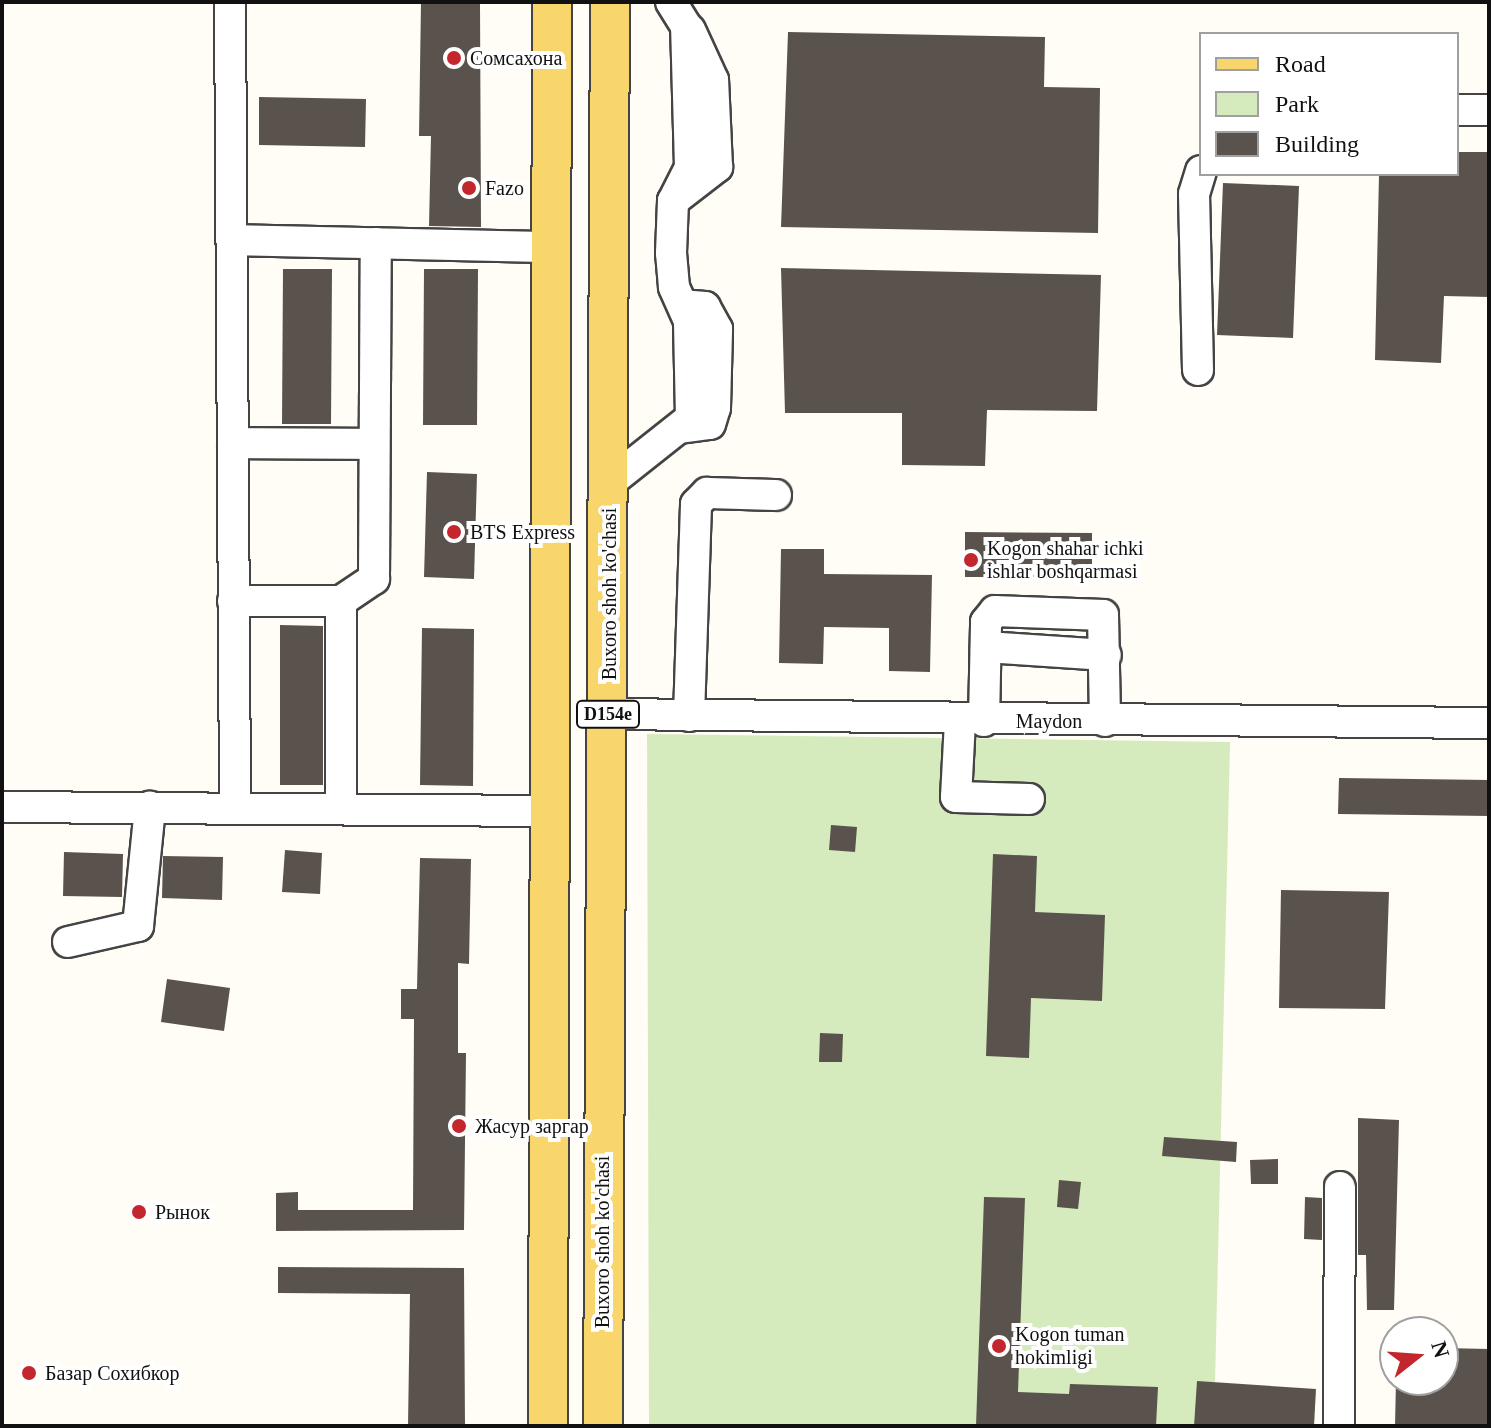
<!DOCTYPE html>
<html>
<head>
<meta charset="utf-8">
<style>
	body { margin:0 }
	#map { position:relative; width:1491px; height:1428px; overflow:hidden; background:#fffdf5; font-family:"Times New Roman",serif }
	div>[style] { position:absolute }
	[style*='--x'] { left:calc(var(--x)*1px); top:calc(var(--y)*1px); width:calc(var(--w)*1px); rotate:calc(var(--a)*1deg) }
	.green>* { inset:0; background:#d5ebbd }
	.building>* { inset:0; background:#5a524d }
	.roads { filter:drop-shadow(2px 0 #444) drop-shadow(-2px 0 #444) drop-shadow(0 2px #444) drop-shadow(0 -2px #444) }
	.minor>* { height:30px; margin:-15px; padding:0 15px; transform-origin:15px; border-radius:15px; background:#fff }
	.major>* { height:38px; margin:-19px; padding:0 19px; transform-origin:19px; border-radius:19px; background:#f9d66b }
	.dots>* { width:22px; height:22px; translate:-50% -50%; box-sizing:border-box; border:4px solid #fff; border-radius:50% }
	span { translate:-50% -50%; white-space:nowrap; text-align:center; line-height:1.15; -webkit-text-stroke:8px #fff; paint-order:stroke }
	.shield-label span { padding:2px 6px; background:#fff; border:2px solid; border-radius:6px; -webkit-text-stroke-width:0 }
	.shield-label { font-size:18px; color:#111; font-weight:700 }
	.poi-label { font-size:20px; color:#111 }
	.left { translate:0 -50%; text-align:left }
	.street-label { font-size:20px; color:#111 }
	.frame { position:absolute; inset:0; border:4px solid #111; pointer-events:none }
	.legend { position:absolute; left:1199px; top:32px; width:260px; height:144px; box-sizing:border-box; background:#fff; border:2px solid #a0a0a0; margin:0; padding:10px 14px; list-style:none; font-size:24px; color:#111 }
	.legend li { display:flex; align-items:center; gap:16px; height:40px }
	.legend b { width:40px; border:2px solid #a0a0a0 }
	.north { position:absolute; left:1379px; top:1316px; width:80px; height:80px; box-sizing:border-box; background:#fff; border:2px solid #a0a0a0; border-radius:50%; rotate:73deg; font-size:22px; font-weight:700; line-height:32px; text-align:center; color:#111 }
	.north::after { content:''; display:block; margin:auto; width:28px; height:36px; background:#c4262e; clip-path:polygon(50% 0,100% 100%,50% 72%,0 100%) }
</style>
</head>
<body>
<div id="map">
	<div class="green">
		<i style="clip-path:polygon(647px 734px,1230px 742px,1214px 1426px,649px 1426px)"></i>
	</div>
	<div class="building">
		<i style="clip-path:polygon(421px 2px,480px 2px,481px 227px,429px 226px,431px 136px,419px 136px)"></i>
		<i style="clip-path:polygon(788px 32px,1045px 37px,1044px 87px,1100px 88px,1098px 233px,781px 227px)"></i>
		<i style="clip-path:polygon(259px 97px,366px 99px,365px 147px,259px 145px)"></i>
		<i style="clip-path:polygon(1457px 152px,1489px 152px,1489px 297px,1444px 296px,1441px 363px,1375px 360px,1379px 174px,1457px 174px)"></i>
		<i style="clip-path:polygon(1223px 183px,1299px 186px,1293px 338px,1217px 335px)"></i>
		<i style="clip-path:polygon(781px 268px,1101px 275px,1097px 411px,987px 410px,985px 466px,902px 465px,902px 413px,785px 413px)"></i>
		<i style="clip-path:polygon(283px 269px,332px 269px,331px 424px,282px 424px)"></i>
		<i style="clip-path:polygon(424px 269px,478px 269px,477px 425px,423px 425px)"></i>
		<i style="clip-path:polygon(427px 472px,477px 474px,474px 579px,424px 577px)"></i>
		<i style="clip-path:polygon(965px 532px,1092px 533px,1092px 577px,965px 577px)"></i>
		<i style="clip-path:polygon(781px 549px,824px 549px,824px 574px,932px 575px,930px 672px,889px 671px,889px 628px,824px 627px,823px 664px,779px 663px)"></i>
		<i style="clip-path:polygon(280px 625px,323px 626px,323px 785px,280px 785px)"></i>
		<i style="clip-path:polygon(422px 628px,474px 629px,473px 786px,420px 785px)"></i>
		<i style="clip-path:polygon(1339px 778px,1489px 780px,1489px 816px,1338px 814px)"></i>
		<i style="clip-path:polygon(831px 825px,857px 827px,855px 852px,829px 850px)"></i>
		<i style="clip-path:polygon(285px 850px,322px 853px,320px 894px,282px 892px)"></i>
		<i style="clip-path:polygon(64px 852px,123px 854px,122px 897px,63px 896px)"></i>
		<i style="clip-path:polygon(993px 854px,1037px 856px,1035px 912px,1105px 915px,1102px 1001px,1031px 998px,1029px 1058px,986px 1056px)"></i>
		<i style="clip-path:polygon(163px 856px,223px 857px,222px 900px,162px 898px)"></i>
		<i style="clip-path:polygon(420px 858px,471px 859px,469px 964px,458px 963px,458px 1053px,466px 1053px,464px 1230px,276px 1231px,276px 1193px,298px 1192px,298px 1210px,413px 1210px,414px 1019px,401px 1019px,401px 989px,417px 989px)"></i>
		<i style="clip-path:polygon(1281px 890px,1389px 892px,1385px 1009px,1279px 1008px)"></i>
		<i style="clip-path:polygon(167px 979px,230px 988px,224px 1031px,161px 1022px)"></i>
		<i style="clip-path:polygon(820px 1033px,843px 1034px,842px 1062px,819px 1062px)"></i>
		<i style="clip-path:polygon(1358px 1118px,1399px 1120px,1394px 1310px,1367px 1310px,1366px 1255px,1358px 1255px)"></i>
		<i style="clip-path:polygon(1164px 1137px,1237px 1142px,1236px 1162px,1162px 1156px)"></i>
		<i style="clip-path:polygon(1278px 1159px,1278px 1184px,1251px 1184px,1250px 1160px)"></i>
		<i style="clip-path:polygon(1059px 1180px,1081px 1182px,1078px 1209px,1057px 1207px)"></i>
		<i style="clip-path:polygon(984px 1197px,1025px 1198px,1018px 1392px,1069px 1394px,1070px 1384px,1158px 1387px,1156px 1426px,976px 1426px)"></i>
		<i style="clip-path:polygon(1305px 1197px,1322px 1198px,1322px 1240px,1304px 1239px)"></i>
		<i style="clip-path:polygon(278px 1267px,464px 1268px,465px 1426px,408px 1426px,410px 1294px,278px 1293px)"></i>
		<i style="clip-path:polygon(1443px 1348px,1489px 1349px,1489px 1426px,1395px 1426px,1396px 1380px,1443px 1380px)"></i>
		<i style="clip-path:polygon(1197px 1381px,1316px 1389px,1314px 1426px,1194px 1426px)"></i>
	</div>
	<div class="roads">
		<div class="minor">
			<i style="--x:230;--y:2;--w:806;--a:89.64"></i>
			<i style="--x:1457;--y:110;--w:32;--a:0"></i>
			<i style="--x:673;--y:201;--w:56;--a:-37.7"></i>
			<i style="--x:717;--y:167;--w:87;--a:-92.6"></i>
			<i style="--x:713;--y:80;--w:55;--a:-114.7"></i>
			<i style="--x:232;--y:240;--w:319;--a:1.3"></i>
			<i style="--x:1198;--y:370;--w:176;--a:-91.3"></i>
			<i style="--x:1194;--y:194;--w:24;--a:-73"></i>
			<i style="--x:680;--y:428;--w:30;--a:-8"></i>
			<i style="--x:710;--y:424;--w:17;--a:-73"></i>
			<i style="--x:715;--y:408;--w:79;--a:-88.5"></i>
			<i style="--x:717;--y:329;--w:25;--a:-119"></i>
			<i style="--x:705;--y:307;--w:22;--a:-175"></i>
			<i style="--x:233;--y:443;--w:140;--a:0.4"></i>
			<i style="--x:609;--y:483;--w:105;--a:-38.4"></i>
			<i style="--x:691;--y:418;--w:97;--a:-91.2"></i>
			<i style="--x:689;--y:321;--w:37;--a:-114"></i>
			<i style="--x:674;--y:287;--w:34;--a:-95"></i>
			<i style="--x:671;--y:253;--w:52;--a:-87.8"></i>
			<i style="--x:673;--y:201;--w:38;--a:-63"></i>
			<i style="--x:690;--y:167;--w:141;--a:-91.6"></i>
			<i style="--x:686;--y:26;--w:28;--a:-122"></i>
			<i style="--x:233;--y:601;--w:108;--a:0"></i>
			<i style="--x:986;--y:647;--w:120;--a:3.8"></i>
			<i style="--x:608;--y:714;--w:881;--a:0.59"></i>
			<i style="--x:689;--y:716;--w:212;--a:-88.1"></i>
			<i style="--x:696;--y:504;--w:16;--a:-45"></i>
			<i style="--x:707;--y:493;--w:69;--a:1.7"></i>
			<i style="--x:960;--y:721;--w:76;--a:93"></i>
			<i style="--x:956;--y:797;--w:73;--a:1.6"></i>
			<i style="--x:984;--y:721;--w:99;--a:-88.8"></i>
			<i style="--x:986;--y:622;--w:14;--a:-51"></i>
			<i style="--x:995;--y:611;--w:108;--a:2.1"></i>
			<i style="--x:1103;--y:615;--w:106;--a:88.9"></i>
			<i style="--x:2;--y:807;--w:545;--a:0.42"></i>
			<i style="--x:341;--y:809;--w:208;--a:-90"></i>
			<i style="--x:341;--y:601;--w:40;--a:-34"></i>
			<i style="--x:374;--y:579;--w:336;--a:-89.7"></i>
			<i style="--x:68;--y:942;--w:72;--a:-12.9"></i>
			<i style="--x:138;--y:926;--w:120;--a:-84.2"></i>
			<i style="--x:1339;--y:1426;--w:239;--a:-89.8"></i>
		</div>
		<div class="major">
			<i style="--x:548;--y:1426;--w:1424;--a:-89.84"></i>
			<i style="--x:603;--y:1426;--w:1424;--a:-89.72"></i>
		</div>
	</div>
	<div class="dots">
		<i style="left:454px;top:58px;background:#c4262e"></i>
		<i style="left:469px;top:188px;background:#c4262e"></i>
		<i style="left:454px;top:532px;background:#c4262e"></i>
		<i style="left:971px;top:560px;background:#c4262e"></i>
		<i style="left:459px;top:1126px;background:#c4262e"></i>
		<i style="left:139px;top:1212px;background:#c4262e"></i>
		<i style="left:999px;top:1346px;background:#c4262e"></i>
		<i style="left:29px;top:1373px;background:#c4262e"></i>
	</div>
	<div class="shield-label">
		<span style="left:608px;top:714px">D154e</span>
	</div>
	<div class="poi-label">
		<span class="left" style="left:470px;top:58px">Сомсахона</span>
		<span class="left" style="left:485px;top:188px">Fazo</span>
		<span class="left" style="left:470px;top:532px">BTS Express</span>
		<span class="left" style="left:987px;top:560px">Kogon shahar ichki<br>ishlar boshqarmasi</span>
		<span class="left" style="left:475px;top:1126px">Жасур заргар</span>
		<span class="left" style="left:155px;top:1212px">Рынок</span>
		<span class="left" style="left:1015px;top:1346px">Kogon tuman<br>hokimligi</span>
		<span class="left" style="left:45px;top:1373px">Базар Сохибкор</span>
	</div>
	<div class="street-label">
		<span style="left:609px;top:594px;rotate:-90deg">Buxoro shoh ko'chasi</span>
		<span style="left:1049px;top:721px">Maydon</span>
		<span style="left:602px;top:1242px;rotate:-90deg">Buxoro shoh ko'chasi</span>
	</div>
	<div class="frame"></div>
	<ul class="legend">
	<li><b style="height:10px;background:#f9d66b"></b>Road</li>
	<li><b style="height:22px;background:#d5ebbd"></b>Park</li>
	<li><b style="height:22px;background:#5a524d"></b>Building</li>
	</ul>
	<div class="north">N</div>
</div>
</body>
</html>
